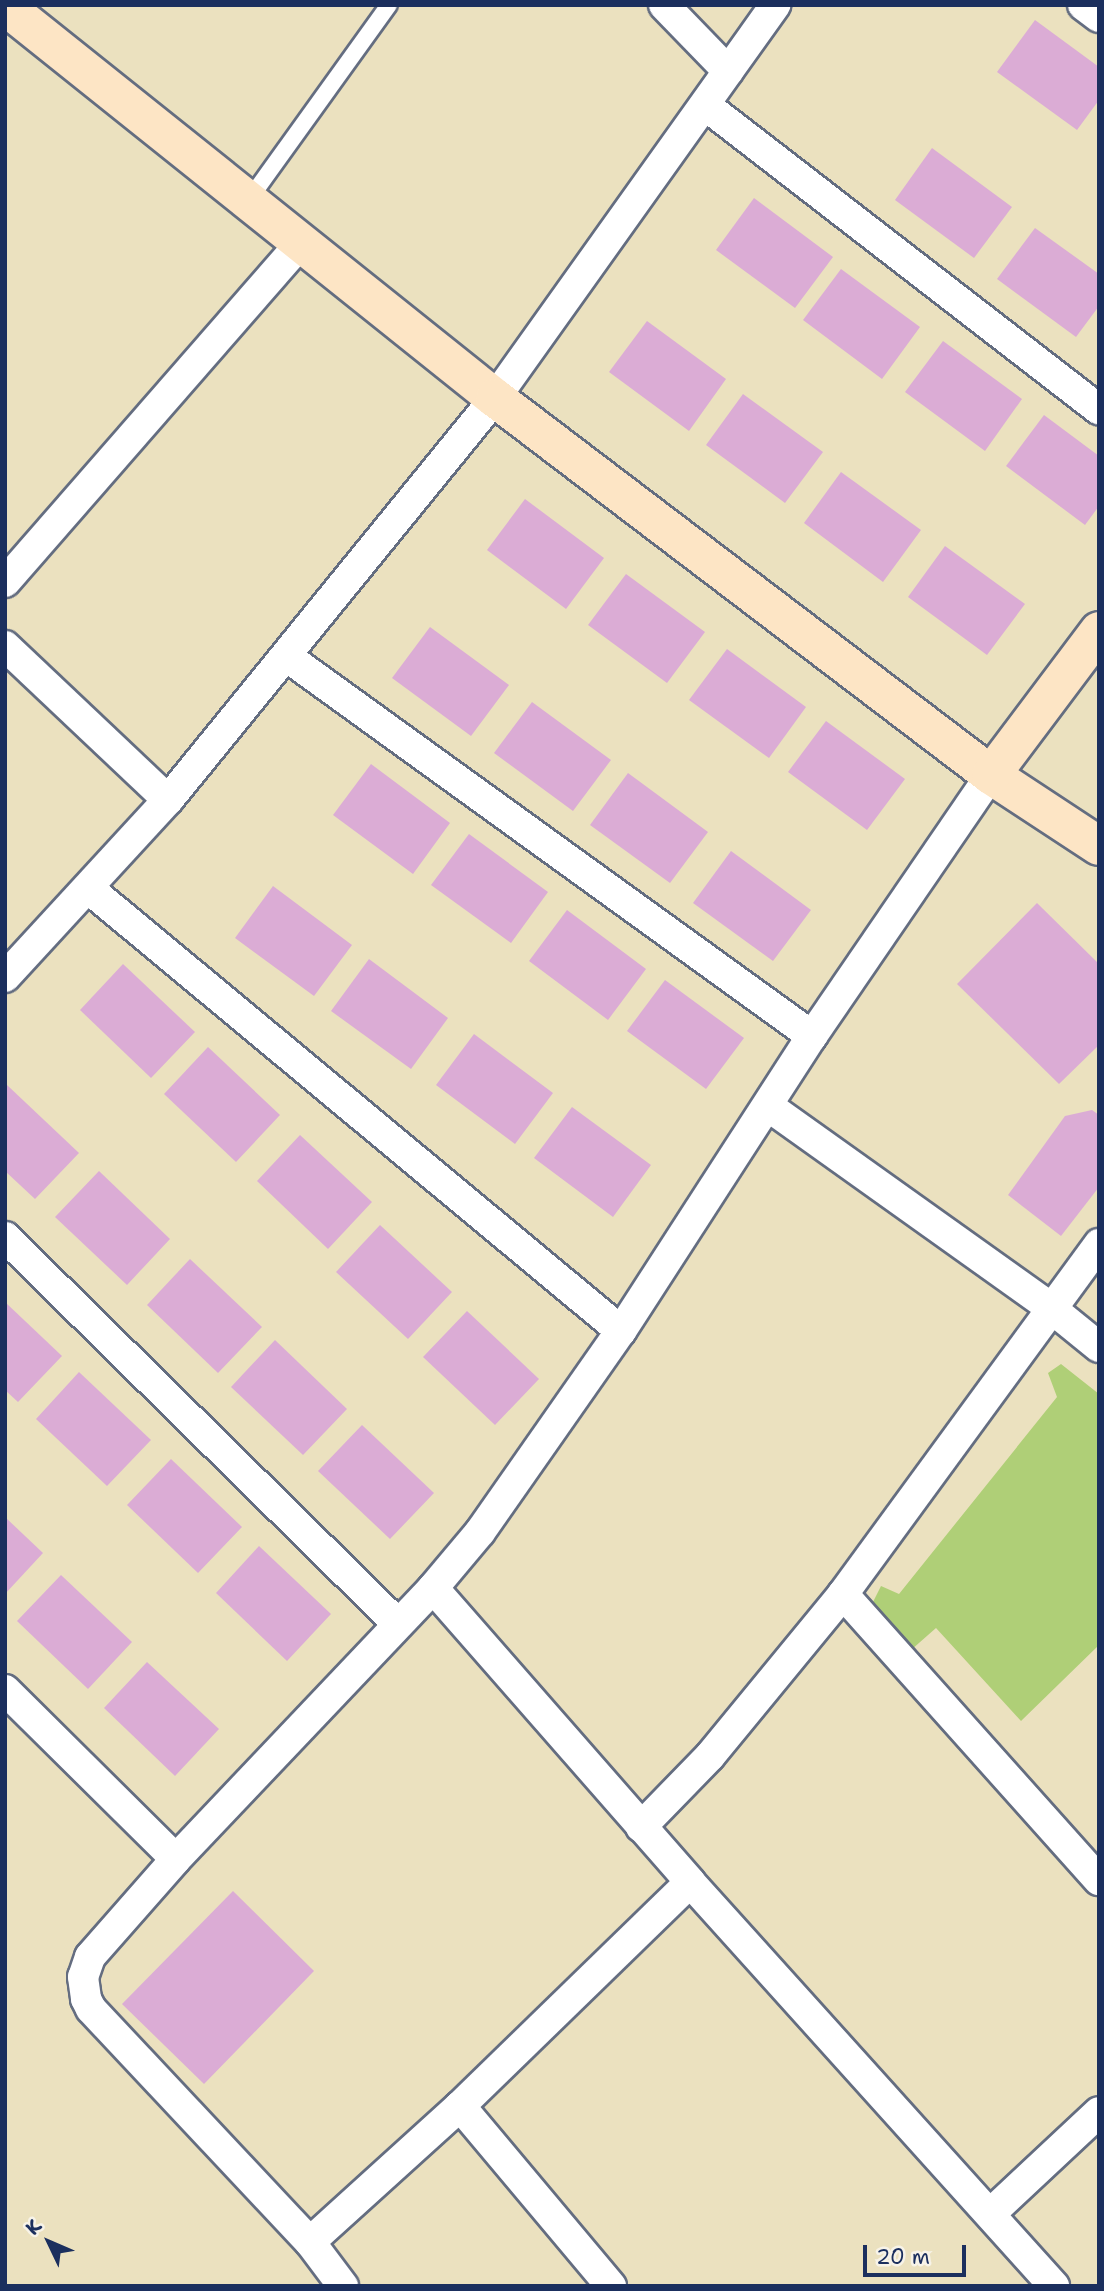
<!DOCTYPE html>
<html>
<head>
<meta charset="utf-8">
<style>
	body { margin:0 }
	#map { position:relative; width:1104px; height:2291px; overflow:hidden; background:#ebe1bf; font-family:"Shantell Sans",sans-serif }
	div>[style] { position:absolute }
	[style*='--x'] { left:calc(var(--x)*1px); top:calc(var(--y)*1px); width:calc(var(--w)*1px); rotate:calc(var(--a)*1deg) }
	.green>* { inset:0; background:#afcf77 }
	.building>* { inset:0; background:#dbacd5 }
	.roads { filter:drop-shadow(2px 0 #646d80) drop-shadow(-2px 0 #646d80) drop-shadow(0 2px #646d80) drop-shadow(0 -2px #646d80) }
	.lane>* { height:16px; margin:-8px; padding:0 8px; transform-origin:8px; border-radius:8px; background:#fff }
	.street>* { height:30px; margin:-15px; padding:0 15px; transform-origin:15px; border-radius:15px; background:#fff }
	.secondary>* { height:38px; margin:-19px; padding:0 19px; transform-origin:19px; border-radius:19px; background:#fde5c5 }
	span { translate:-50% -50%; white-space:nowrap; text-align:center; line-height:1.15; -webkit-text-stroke:5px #f7f3e8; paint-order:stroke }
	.frame { position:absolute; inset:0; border:7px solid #1b2f5e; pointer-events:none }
	.north { position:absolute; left:14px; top:2207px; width:70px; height:70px; -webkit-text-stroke:5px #f7f3e8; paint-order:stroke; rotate:314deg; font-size:19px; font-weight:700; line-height:28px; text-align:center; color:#1b2f5e }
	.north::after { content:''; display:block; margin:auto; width:24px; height:32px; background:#1b2f5e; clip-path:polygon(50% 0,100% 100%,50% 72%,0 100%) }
	.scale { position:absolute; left:863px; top:2245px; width:103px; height:32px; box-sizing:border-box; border:4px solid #1b2f5e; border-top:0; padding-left:9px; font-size:21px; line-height:24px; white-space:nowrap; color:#1b2f5e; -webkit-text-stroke:5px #f7f3e8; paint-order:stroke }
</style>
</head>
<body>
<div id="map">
	<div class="green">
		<i style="clip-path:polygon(1061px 1364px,1099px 1394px,1099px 1645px,1021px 1721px,936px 1628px,911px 1650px,871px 1606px,881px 1586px,899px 1594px,1057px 1397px,1048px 1373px)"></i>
	</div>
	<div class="building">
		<i style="clip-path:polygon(1035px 20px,1099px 67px,1099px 100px,1077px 130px,997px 72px)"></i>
		<i style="clip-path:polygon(932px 148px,1012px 207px,974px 258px,895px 200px)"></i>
		<i style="clip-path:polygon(754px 198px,833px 257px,795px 308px,716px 250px)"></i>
		<i style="clip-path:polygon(1035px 228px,1099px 274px,1099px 306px,1076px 337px,997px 279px)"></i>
		<i style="clip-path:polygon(841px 269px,920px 327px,882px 379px,803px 320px)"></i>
		<i style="clip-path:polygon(647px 321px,726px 379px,689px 431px,609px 372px)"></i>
		<i style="clip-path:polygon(943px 341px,1022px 399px,985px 451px,905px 392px)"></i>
		<i style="clip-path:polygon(743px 394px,823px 452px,785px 503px,706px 445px)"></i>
		<i style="clip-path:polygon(1044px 415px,1099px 456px,1099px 506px,1085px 525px,1006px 466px)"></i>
		<i style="clip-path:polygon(841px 472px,921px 530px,883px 582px,804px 523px)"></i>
		<i style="clip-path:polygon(525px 499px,604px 558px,566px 609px,487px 550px)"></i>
		<i style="clip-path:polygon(945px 546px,1025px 604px,987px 655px,908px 597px)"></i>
		<i style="clip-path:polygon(626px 574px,705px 632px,667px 683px,588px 625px)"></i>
		<i style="clip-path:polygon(430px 627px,509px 685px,471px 736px,392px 678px)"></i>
		<i style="clip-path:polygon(727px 649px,806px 707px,769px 758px,689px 700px)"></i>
		<i style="clip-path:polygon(532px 702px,611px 760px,573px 811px,494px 753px)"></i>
		<i style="clip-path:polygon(826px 721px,905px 779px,867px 830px,788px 772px)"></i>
		<i style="clip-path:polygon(371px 764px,450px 823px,413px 874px,333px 815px)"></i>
		<i style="clip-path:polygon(628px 773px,708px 832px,670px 883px,590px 825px)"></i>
		<i style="clip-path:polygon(469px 834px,548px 892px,511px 943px,431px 885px)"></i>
		<i style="clip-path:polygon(731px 851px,811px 910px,773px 961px,693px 903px)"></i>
		<i style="clip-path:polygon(273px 886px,352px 945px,314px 996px,235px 938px)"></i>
		<i style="clip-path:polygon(1037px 903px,1099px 964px,1099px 1045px,1059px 1084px,957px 984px)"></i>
		<i style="clip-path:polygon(567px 910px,646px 969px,608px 1020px,529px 961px)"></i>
		<i style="clip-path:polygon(369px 959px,448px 1018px,411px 1069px,331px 1011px)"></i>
		<i style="clip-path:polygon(123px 964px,195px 1032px,151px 1078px,80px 1010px)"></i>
		<i style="clip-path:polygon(665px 980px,744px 1038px,706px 1089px,627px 1031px)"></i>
		<i style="clip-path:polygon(474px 1034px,553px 1093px,515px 1144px,436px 1085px)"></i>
		<i style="clip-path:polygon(208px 1047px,280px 1115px,236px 1162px,164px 1094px)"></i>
		<i style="clip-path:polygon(7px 1085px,79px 1153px,35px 1199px,5px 1171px)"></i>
		<i style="clip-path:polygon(572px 1107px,651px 1165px,613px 1217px,534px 1158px)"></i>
		<i style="clip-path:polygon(1092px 1110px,1099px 1115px,1099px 1187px,1061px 1236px,1008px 1195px,1065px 1116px)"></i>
		<i style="clip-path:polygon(300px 1135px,372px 1202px,328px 1249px,257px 1181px)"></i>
		<i style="clip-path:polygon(99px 1171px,170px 1239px,127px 1285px,55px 1217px)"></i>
		<i style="clip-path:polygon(380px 1225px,452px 1292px,408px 1339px,336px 1272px)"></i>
		<i style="clip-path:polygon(190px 1259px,262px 1327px,218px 1373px,147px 1305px)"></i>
		<i style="clip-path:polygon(5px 1302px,62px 1356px,18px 1402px,5px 1390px)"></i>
		<i style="clip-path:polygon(467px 1311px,539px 1379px,495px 1425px,423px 1357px)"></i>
		<i style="clip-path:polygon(275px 1340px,347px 1409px,303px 1455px,231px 1387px)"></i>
		<i style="clip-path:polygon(79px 1372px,151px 1440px,107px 1486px,36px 1419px)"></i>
		<i style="clip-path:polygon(362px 1425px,434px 1493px,390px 1539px,318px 1471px)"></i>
		<i style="clip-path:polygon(171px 1459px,242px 1527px,198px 1573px,127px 1505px)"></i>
		<i style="clip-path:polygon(5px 1517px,43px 1553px,5px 1594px)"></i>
		<i style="clip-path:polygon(259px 1546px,331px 1614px,287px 1661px,216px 1593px)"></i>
		<i style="clip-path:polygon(61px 1575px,132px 1642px,88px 1689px,17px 1621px)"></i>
		<i style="clip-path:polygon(147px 1662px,219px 1729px,175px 1776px,104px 1708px)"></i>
		<i style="clip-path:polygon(233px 1891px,314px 1971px,204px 2084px,122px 2004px)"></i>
	</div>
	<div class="roads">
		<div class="lane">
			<i style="--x:248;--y:201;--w:241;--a:-54.3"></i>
		</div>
		<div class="street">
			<i style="--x:664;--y:5;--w:92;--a:45.9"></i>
			<i style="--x:1083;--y:5;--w:20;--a:37"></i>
			<i style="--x:705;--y:105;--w:498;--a:37.7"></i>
			<i style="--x:5;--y:582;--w:450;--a:-48.9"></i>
			<i style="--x:5;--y:646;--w:224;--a:43.4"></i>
			<i style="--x:286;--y:656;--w:649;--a:35.85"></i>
			<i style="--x:88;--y:888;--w:693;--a:39.73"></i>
			<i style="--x:5;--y:977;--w:241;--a:-47.4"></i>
			<i style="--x:168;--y:800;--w:518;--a:-50.87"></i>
			<i style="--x:495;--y:398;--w:483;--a:-54.5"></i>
			<i style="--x:768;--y:1106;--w:348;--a:35.5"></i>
			<i style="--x:1051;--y:1308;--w:62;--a:39.1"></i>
			<i style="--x:5;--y:1237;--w:552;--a:44.56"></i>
			<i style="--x:433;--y:1588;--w:390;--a:48.8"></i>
			<i style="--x:690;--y:1882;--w:544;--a:47.98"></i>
			<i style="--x:843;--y:1594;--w:384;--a:48.2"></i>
			<i style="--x:5;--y:1690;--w:240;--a:44.7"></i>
			<i style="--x:176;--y:1859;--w:373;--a:-46.5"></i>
			<i style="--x:433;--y:1588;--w:73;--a:-50"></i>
			<i style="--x:480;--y:1532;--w:246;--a:-55"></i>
			<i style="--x:621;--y:1331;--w:351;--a:-57.1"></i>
			<i style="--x:812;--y:1036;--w:316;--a:-55.6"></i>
			<i style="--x:641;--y:1827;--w:99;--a:-45.8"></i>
			<i style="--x:710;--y:1756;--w:210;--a:-50.6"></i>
			<i style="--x:843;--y:1594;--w:434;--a:-53.8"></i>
			<i style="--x:176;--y:1859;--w:130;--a:131.3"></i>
			<i style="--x:90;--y:1957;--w:21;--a:109"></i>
			<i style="--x:83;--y:1977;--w:22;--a:82"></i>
			<i style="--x:86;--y:1999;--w:11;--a:63"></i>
			<i style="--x:91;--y:2009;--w:320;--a:46.8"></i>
			<i style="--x:310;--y:2242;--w:55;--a:53.1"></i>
			<i style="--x:460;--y:2106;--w:235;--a:50"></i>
			<i style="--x:990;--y:2214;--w:149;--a:-43.1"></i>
			<i style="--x:310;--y:2242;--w:202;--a:-42.2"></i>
			<i style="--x:460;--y:2106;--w:321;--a:-44.2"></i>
		</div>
		<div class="secondary">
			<i style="--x:5;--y:6;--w:628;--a:38.66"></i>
			<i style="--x:495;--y:398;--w:623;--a:37.24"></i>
			<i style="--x:991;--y:775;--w:129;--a:33.3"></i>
			<i style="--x:991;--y:775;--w:180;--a:-53.1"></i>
		</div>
	</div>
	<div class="frame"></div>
	<div class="north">K</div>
	<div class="scale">20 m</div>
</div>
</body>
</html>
